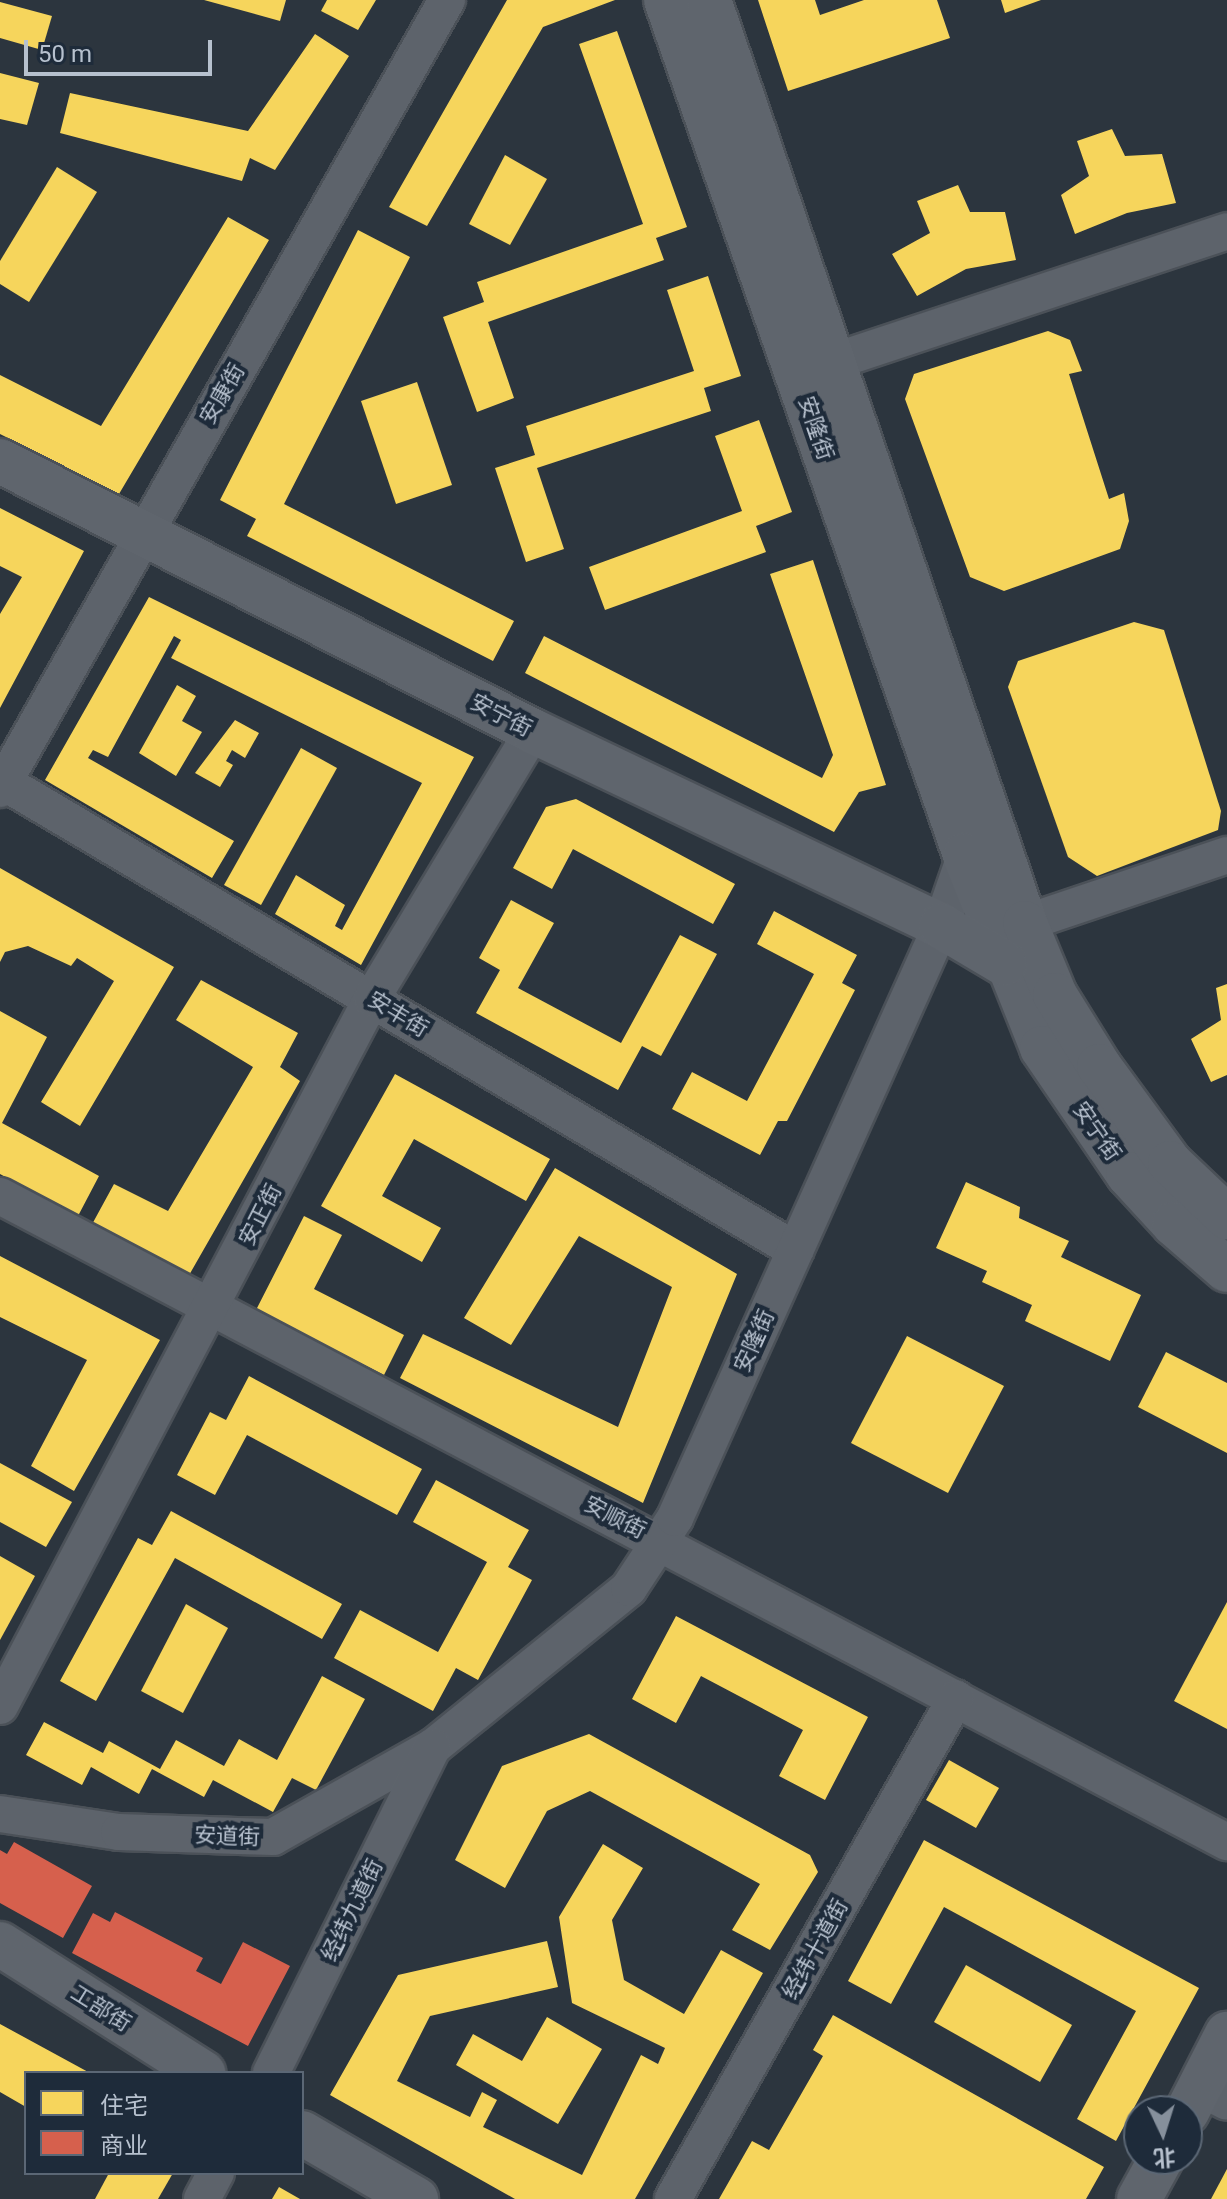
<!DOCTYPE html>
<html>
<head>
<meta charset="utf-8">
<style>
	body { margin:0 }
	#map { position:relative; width:1227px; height:2199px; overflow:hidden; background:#2c353e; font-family:Roboto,"Noto Sans SC",sans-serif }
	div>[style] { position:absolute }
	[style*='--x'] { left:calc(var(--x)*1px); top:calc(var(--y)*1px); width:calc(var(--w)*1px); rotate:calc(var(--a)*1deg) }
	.homes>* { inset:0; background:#f6d55c }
	.shops>* { inset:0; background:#d6604d }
	.roads { filter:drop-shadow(2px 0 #4b5158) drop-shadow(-2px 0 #4b5158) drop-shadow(0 2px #4b5158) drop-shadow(0 -2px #4b5158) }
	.minor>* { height:36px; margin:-18px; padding:0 18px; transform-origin:18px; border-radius:18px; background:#5d636b }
	.major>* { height:44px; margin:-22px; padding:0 22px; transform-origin:22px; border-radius:22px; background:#5f656d }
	span { translate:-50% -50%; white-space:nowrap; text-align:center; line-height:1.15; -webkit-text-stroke:8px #1e2b3a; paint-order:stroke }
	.street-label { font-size:22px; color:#b7c1ce }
	.legend { position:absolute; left:24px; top:2071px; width:280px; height:104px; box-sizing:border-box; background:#1e2b3a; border:2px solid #5b6775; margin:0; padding:10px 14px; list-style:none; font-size:24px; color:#b7c1ce }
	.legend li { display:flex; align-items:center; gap:16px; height:40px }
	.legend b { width:40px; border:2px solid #5b6775 }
	.north { position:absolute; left:1123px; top:2095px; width:80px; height:80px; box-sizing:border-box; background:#1e2b3a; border:2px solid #5b6775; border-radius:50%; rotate:176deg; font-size:22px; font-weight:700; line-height:32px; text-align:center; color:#b7c1ce }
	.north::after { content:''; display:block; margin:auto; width:28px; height:36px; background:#86909c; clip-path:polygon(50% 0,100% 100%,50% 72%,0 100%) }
	.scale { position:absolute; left:24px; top:40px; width:188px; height:36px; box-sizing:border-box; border:4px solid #b7c1ce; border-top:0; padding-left:10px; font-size:24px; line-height:28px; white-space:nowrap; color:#b7c1ce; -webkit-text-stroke:6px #1e2b3a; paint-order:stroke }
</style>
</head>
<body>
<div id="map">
	<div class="homes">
		<i style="clip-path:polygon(204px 0,286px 0,280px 21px)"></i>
		<i style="clip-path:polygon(327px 0,376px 0,358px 30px,321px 11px)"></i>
		<i style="clip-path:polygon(507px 0,615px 0,543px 27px,427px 226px,389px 207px)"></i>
		<i style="clip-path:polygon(758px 0,815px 0,820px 15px,864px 0,937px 0,950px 38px,788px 91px)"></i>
		<i style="clip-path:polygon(1001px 0,1041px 0,1005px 13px)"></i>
		<i style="clip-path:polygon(0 2px,52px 16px,42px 50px,0 38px)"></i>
		<i style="clip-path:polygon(617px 31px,687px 227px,656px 238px,664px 260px,488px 322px,514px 398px,477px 412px,443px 317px,484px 302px,477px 282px,643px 224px,579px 44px)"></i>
		<i style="clip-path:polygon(315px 34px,349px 56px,275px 170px,250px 158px,242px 181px,60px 133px,70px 93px,248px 131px)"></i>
		<i style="clip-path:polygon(0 73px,39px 83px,27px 125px,0 119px)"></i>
		<i style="clip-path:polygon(1112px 129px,1125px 156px,1162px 154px,1176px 203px,1127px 213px,1075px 234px,1061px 195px,1089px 176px,1077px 141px)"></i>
		<i style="clip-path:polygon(505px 155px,547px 179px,510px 245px,469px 224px)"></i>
		<i style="clip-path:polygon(57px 167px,97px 192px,29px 302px,0 284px,0 261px)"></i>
		<i style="clip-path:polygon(958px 185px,970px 212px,1005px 212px,1016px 260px,966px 269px,917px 296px,892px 254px,930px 233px,917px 201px)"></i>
		<i style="clip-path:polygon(228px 217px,269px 240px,119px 494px,0 434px,0 375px,101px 426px)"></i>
		<i style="clip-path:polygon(358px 230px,410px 257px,284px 504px,514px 621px,493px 661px,247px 536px,256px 519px,220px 500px)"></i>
		<i style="clip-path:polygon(708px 276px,741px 376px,704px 388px,711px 411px,537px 468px,564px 549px,526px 562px,495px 468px,535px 455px,526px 426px,694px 371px,667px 290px)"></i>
		<i style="clip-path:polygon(1048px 331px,1070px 340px,1082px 371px,1069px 374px,1109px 499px,1124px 493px,1129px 521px,1120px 549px,1004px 591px,970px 577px,905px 399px,914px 374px)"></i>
		<i style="clip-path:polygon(417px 382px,452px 485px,396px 504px,361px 401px)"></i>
		<i style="clip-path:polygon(759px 420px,792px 512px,756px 526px,766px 552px,605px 610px,589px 567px,742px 511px,715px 436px)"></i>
		<i style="clip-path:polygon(0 508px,84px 551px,0 708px,0 614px,22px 577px,0 566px)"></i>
		<i style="clip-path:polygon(813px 560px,886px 785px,859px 792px,834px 832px,525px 673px,544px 636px,822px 778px,833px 755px,770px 574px)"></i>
		<i style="clip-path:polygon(149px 597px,474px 757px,361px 965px,275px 914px,296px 875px,345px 905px,335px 926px,342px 930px,422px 783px,171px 658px,181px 640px,174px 636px,108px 757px,93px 750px,88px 758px,234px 841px,212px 878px,45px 780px)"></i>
		<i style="clip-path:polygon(1134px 622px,1164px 630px,1221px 811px,1218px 830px,1097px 876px,1068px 857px,1008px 687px,1018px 661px)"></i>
		<i style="clip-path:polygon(177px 685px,196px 696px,182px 721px,202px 732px,176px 776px,139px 753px)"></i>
		<i style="clip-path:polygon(235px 720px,259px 733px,245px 758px,232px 750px,226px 761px,233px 765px,220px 787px,195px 773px)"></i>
		<i style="clip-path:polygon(301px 748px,337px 768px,261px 905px,224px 885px)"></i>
		<i style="clip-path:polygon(576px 799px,735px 884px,713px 924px,573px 849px,552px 889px,513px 868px,546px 807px)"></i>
		<i style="clip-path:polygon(0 868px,174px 967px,80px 1126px,41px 1102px,114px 981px,77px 958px,71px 966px,28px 946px,5px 952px,0 962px)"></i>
		<i style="clip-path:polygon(511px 900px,554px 923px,518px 988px,621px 1043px,680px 935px,717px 954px,661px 1056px,642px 1046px,618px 1090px,476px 1013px,500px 970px,479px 958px)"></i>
		<i style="clip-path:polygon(774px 911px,857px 955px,842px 983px,855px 990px,787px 1121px,778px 1121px,760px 1155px,672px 1109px,692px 1072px,747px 1101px,814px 974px,757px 944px)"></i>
		<i style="clip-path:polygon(201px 980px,298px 1033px,280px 1067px,300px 1081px,188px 1277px,90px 1228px,114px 1184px,168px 1211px,253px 1067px,176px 1020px)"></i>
		<i style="clip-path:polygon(1227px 984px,1227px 1075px,1211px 1082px,1191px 1039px,1221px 1020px,1216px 988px)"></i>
		<i style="clip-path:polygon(0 1011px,47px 1037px,2px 1123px,99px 1176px,78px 1216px,0 1174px)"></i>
		<i style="clip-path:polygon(395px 1074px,550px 1159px,526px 1201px,414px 1139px,382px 1196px,441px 1228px,422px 1262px,321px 1206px)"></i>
		<i style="clip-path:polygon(555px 1168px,737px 1274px,643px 1503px,400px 1378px,423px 1334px,618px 1427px,672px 1287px,579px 1236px,511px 1345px,464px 1318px)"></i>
		<i style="clip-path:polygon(966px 1182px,1020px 1207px,1019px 1218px,1069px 1241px,1061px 1257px,1141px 1295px,1110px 1361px,1025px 1321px,1032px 1305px,982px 1282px,987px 1271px,936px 1248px)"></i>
		<i style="clip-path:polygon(304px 1216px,342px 1235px,314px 1289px,404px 1335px,384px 1375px,256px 1310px)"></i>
		<i style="clip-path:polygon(0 1256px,160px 1340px,74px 1491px,31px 1466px,87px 1360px,0 1317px)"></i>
		<i style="clip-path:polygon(907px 1336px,1004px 1386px,948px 1493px,851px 1443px)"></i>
		<i style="clip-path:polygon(1166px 1352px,1227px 1383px,1227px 1453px,1138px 1407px)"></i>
		<i style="clip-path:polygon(249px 1376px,422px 1469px,397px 1515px,247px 1435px,215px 1495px,177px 1475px,210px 1412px,226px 1420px)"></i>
		<i style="clip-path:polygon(0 1463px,72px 1502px,46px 1547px,0 1522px)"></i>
		<i style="clip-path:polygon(436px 1480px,529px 1530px,508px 1567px,532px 1580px,478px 1680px,456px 1668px,433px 1711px,334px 1658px,360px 1610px,438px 1652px,487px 1562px,413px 1522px)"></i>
		<i style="clip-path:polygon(171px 1511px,342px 1604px,322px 1639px,175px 1558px,96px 1701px,60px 1681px,138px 1538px,152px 1545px)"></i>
		<i style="clip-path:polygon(0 1556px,35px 1576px,0 1640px)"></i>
		<i style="clip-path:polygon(1227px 1602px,1227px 1729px,1174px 1701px)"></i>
		<i style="clip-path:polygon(186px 1604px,228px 1628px,183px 1713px,141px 1691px)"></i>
		<i style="clip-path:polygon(676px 1616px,868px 1717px,825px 1800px,779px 1776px,803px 1730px,701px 1676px,676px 1723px,632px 1699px)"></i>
		<i style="clip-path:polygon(322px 1676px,365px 1699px,316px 1790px,292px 1778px,273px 1812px,213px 1780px,204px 1797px,152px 1769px,139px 1794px,91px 1767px,82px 1785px,26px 1755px,44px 1722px,103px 1753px,109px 1741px,160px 1769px,176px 1740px,224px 1766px,239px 1739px,277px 1760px)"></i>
		<i style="clip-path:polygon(589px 1734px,810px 1855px,818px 1872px,770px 1950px,732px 1930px,760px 1884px,590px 1791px,547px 1811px,505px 1888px,455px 1860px,502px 1766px)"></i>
		<i style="clip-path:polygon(949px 1760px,999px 1788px,976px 1828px,926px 1800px)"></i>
		<i style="clip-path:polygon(924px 1840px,1199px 1988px,1116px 2141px,1077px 2119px,1136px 2011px,944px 1907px,891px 2004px,848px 1981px)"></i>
		<i style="clip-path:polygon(603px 1844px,643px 1868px,612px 1920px,624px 1980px,684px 2014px,721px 1950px,763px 1973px,635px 2199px,515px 2199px,330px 2095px,398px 1975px,547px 1941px,558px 1987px,430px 2016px,397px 2081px,470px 2117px,482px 2092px,497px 2100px,483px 2127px,582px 2175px,641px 2055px,658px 2064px,665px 2048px,572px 2003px,559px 1917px)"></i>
		<i style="clip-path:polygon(966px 1965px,1072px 2025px,1040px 2082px,934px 2022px)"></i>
		<i style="clip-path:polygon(833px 2015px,1104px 2167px,1086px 2199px,719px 2199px,752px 2141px,769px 2150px,823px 2056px,813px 2050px)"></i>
		<i style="clip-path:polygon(547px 2017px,602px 2049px,558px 2124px,456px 2065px,473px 2034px,522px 2061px)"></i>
		<i style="clip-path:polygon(0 2024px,90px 2073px,26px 2073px,26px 2107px,0 2092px)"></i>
		<i style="clip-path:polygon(1227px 2169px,1227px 2199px,1211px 2199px)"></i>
		<i style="clip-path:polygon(109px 2173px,173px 2173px,158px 2199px,95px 2199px)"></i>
		<i style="clip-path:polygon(279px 2187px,300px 2199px,272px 2199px)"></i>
	</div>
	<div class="shops">
		<i style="clip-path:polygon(14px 1842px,92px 1886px,63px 1938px,0 1903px,0 1850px,7px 1854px)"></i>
		<i style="clip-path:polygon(115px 1912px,203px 1958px,196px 1971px,221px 1984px,243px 1942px,290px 1966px,248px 2046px,72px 1953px,93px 1913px,110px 1922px)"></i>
	</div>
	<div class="roads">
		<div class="minor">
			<i style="--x:835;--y:361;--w:413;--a:-18.3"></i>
			<i style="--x:0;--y:780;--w:924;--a:30.59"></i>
			<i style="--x:0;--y:789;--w:907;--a:-60.47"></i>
			<i style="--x:1025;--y:923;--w:213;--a:-18.6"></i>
			<i style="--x:0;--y:1196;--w:1387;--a:27.77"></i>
			<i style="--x:0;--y:1706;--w:800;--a:-62.28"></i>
			<i style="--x:372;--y:998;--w:312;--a:-58.9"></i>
			<i style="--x:0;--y:1814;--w:120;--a:8.6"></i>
			<i style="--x:119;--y:1832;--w:154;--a:1.9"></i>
			<i style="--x:273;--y:1837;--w:184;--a:-29.4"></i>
			<i style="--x:433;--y:1747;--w:252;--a:-39"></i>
			<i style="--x:629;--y:1588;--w:84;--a:-56.7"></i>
			<i style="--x:675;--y:1518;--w:649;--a:-65.8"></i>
			<i style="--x:941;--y:926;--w:89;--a:-71"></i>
			<i style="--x:271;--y:2073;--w:364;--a:-63.6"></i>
			<i style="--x:1200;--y:2088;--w:30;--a:27"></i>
			<i style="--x:202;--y:2199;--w:30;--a:-62"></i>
			<i style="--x:673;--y:2199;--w:575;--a:-60.54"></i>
		</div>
		<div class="major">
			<i style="--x:666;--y:0;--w:906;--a:70.72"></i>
			<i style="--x:965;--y:855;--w:208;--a:68.2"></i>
			<i style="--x:1042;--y:1048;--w:153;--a:55.7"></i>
			<i style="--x:1128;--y:1174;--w:68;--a:47.4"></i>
			<i style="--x:1174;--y:1224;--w:70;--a:41"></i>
			<i style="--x:709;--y:0;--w:976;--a:71.1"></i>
			<i style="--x:1025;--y:923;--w:78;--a:67.4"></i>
			<i style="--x:1055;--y:995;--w:84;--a:58.2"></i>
			<i style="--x:1099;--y:1066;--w:120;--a:53.8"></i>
			<i style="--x:1170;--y:1163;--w:79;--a:43.5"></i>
			<i style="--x:0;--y:461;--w:597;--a:26.87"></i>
			<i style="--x:533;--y:731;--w:452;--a:25.5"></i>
			<i style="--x:941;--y:926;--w:74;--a:30.7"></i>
			<i style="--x:0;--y:1944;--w:241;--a:32.4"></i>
			<i style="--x:1187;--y:2112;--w:88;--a:-62.9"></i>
			<i style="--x:302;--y:2133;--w:132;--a:30.1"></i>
			<i style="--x:1139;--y:2199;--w:46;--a:-61.2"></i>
		</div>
	</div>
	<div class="street-label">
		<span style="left:222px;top:394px;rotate:-60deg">安康街</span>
		<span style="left:816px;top:428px;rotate:71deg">安隆街</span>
		<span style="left:501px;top:715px;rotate:27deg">安宁街</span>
		<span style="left:398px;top:1014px;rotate:31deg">安丰街</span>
		<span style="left:1097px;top:1131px;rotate:55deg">安宁街</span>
		<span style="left:260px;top:1215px;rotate:-63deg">安正街</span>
		<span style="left:754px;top:1341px;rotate:-66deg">安隆街</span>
		<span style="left:615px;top:1517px;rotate:27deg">安顺街</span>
		<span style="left:227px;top:1836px;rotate:2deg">安道街</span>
		<span style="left:352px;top:1910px;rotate:-64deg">经纬九道街</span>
		<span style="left:815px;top:1949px;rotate:-61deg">经纬十道街</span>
		<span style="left:101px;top:2008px;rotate:32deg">工部街</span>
	</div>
	<ul class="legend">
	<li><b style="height:22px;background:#f6d55c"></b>住宅</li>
	<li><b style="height:22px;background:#d6604d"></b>商业</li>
	</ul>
	<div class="north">北</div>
	<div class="scale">50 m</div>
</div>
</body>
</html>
